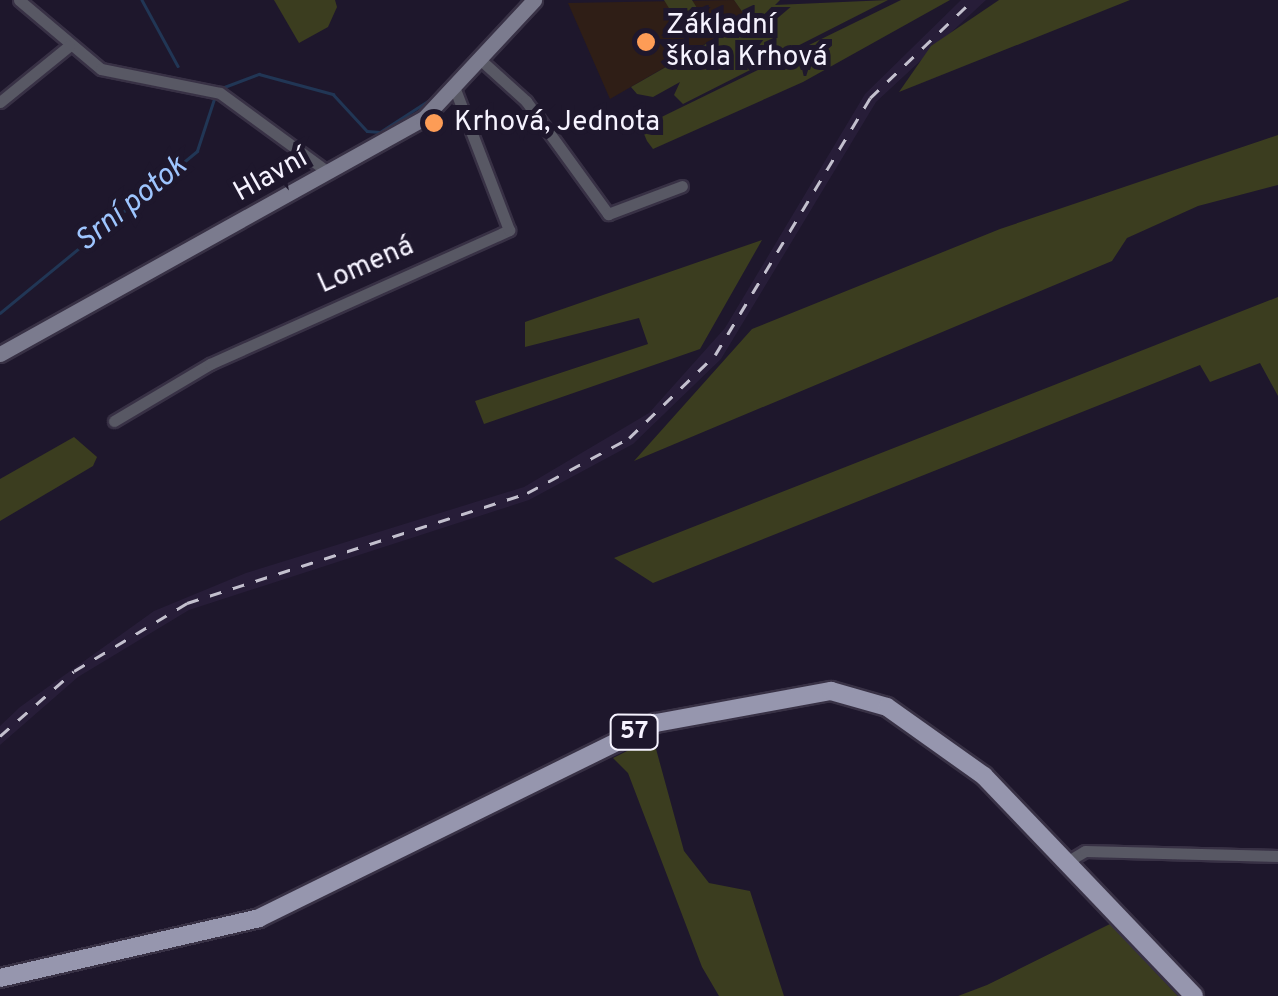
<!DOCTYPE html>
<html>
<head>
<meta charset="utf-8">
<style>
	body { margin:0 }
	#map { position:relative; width:1278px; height:996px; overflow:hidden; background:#1e172c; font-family:Overpass,sans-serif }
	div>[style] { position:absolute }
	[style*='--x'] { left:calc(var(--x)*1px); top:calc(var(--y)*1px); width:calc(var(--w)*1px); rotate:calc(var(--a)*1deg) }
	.built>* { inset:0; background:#271d38 }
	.education>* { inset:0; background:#2f1e16 }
	.green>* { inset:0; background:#3b3d1f }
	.stream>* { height:2.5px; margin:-1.25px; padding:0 1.25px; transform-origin:1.25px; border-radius:1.25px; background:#213655 }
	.roads { filter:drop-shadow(2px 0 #383145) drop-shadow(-2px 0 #383145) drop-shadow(0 2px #383145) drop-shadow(0 -2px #383145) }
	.street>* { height:11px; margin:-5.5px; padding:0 5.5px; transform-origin:5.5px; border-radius:5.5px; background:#585864 }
	.secondary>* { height:15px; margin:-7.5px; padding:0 7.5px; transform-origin:7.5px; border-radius:7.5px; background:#7b7b8e }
	.primary>* { height:18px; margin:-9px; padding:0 9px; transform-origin:9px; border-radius:9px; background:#9696ae }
	.rail>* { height:2.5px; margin-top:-1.25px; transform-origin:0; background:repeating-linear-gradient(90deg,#c3c0ce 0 12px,transparent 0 24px) }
	.dots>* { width:28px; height:28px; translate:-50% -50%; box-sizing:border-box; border:5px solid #1e172c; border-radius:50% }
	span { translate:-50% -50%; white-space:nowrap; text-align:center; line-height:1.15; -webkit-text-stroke:10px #1e172c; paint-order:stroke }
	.shield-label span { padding:2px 8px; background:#1e172c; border:2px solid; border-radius:8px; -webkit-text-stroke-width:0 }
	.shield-label { font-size:25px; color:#f6f3ff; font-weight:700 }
	.poi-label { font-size:28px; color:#f6f3ff }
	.left { translate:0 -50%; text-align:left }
	.street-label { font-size:28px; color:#f6f3ff }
	.water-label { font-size:30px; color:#9ec5fe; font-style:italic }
</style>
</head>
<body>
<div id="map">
	<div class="built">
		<i style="clip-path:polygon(961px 0,986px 0,876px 102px,721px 359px,633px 444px,529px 500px,189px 610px,78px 677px,0 745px,0 726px,20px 707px,154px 611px,246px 573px,524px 487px,649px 413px,725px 328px,865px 94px)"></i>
	</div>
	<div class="education">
		<i style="clip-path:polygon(734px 0,748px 19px,610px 99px,568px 3px)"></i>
	</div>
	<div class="green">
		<i style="clip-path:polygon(274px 0,335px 0,337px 7px,328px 27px,299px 43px)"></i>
		<i style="clip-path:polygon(664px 0,692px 0,697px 8px,677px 21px)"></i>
		<i style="clip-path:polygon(734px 0,780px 0,775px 5px,888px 0,683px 104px,674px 95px,680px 82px,653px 97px,637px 94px,631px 87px,748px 20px)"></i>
		<i style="clip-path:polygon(901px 0,950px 0,803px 82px,653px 149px,647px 141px,641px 127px)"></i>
		<i style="clip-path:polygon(999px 0,1130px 0,899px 92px,931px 46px)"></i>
		<i style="clip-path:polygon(1278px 135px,1278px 185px,1198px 206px,1127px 238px,1112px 261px,634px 461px,752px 329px,1000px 229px)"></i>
		<i style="clip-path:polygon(762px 240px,700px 349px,484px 424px,475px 401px,648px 344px,639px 318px,525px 347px,525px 322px)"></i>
		<i style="clip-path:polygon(1278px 297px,1278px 396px,1260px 363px,1210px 382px,1200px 365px,653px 583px,614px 558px)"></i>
		<i style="clip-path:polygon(74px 437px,97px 457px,93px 466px,0 521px,0 479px)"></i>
		<i style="clip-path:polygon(653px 738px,684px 851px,709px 883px,750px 891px,784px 996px,719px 996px,702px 967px,628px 773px,613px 758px)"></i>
		<i style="clip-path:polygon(1110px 924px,1178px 996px,958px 996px,987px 985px)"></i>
	</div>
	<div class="stream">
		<i style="--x:142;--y:0;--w:75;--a:61.4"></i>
		<i style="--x:515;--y:10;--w:12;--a:-55"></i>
		<i style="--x:219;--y:89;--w:43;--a:-20.6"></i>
		<i style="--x:259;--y:74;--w:77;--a:15.1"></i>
		<i style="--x:333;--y:94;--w:50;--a:47.4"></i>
		<i style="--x:367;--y:131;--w:13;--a:4"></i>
		<i style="--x:380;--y:132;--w:61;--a:-32.9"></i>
		<i style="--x:0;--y:313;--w:255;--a:-39.4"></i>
		<i style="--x:197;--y:151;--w:58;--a:-71.9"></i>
	</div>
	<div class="roads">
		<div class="street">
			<i style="--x:19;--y:0;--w:107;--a:40.1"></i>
			<i style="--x:101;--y:69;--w:121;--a:11.4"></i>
			<i style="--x:220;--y:93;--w:134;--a:36.2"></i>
			<i style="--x:484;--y:63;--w:57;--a:42.1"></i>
			<i style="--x:526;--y:101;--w:140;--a:54"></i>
			<i style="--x:608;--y:214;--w:79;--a:-20.7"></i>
			<i style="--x:0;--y:102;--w:89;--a:-39.1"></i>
			<i style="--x:114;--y:421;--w:112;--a:-30.7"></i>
			<i style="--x:210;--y:364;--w:328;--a:-24.1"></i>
			<i style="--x:509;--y:230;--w:148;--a:-111"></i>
			<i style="--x:1070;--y:860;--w:17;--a:-31"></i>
			<i style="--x:1085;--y:851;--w:193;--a:1.5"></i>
		</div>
		<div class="secondary">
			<i style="--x:0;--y:354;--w:484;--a:-29.1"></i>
			<i style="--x:423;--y:119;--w:163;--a:-47"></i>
		</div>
		<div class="primary">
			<i style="--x:0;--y:978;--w:266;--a:-13"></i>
			<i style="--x:259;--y:918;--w:442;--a:-26.2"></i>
			<i style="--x:656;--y:723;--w:178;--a:-10.4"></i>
			<i style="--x:831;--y:691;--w:58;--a:15.9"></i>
			<i style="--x:887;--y:707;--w:119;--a:35.4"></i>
			<i style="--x:984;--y:776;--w:304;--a:46.3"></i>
		</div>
	</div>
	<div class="rail">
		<i style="--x:0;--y:736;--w:98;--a:-41.3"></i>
		<i style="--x:74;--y:671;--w:132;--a:-31"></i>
		<i style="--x:187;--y:603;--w:357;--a:-17.9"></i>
		<i style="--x:527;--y:493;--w:116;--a:-28.3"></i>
		<i style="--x:629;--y:438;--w:120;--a:-44"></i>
		<i style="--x:715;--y:355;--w:300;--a:-58.9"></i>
		<i style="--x:870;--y:98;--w:142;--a:-43.6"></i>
	</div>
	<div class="dots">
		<i style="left:646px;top:42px;background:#fd9c56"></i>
		<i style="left:434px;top:123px;background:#fd9c56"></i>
	</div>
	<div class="shield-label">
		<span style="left:634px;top:732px">57</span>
	</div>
	<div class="poi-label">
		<span class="left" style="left:666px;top:42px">Základní<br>škola Krhová</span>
		<span class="left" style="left:454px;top:123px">Krhová, Jednota</span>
	</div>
	<div class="street-label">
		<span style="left:271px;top:176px;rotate:-29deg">Hlavní</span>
		<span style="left:366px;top:266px;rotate:-24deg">Lomená</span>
	</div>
	<div class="water-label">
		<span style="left:132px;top:205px;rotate:-39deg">Srní potok</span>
	</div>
</div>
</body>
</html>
